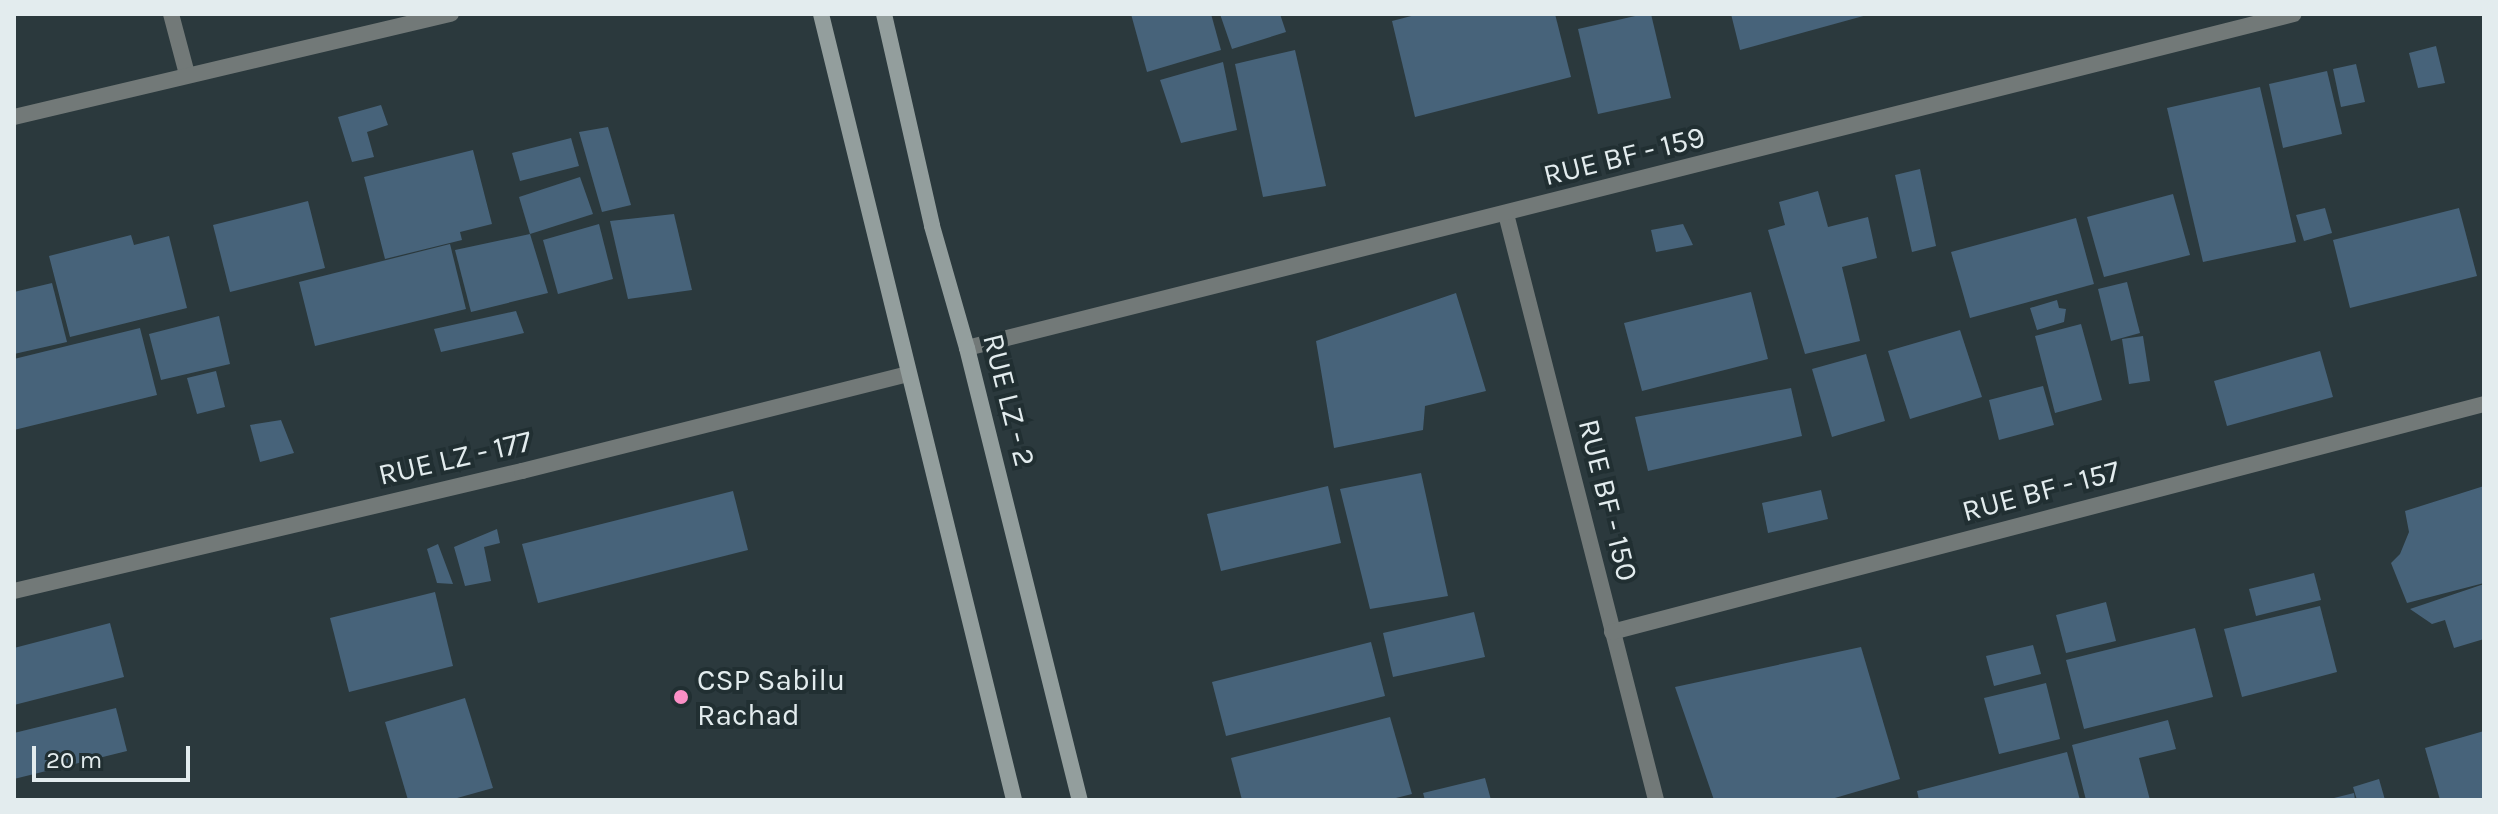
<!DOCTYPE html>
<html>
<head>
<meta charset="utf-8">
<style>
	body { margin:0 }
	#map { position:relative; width:2498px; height:814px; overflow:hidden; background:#2b393d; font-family:Karla,sans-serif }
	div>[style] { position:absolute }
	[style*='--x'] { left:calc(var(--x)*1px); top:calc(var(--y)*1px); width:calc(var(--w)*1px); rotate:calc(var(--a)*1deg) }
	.building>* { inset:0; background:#47637a }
	.minor>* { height:16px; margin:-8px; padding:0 8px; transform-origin:8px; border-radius:8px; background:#727978 }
	.secondary>* { height:16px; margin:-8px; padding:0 8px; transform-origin:8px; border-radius:8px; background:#939e9d }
	.dots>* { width:22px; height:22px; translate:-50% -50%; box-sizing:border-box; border:4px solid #212f32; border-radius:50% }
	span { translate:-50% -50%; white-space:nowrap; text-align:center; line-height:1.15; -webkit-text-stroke:8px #212f32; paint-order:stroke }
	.street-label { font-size:30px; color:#e3ecee }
	.poi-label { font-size:30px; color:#e3ecee }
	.left { translate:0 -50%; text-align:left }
	.frame { position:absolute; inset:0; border:16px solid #e3ecee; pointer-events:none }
	.scale { position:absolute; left:32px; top:746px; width:158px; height:36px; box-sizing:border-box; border:4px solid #e3ecee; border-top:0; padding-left:10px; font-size:24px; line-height:28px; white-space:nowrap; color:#e3ecee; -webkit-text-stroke:6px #212f32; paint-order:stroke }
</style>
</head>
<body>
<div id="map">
	<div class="building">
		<i style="clip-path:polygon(1131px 14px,1211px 14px,1221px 50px,1147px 72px)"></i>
		<i style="clip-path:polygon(1220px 14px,1280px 14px,1286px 32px,1232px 49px)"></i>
		<i style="clip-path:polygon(1419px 14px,1555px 14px,1571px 77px,1415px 117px,1392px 21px)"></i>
		<i style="clip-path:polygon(1644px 14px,1651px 14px,1671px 98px,1598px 114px,1578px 29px)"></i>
		<i style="clip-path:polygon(1731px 14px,1867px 14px,1867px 15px,1740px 50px)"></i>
		<i style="clip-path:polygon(2436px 46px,2445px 83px,2418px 88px,2409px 53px)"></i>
		<i style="clip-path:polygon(1295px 50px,1326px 186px,1263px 197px,1235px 64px)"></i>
		<i style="clip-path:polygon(1223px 62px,1237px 130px,1181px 143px,1160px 80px)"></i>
		<i style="clip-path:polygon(2356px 64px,2365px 102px,2341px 107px,2333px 69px)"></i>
		<i style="clip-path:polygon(2327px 71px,2342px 134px,2283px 148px,2269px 84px)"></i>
		<i style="clip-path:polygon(2260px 87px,2296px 242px,2203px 262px,2167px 108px)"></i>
		<i style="clip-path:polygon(381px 105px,388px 125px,367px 132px,374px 157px,352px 162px,338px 117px)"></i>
		<i style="clip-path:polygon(608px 127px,631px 205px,602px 212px,579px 132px)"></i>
		<i style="clip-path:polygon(571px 138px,579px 166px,520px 181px,512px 153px)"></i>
		<i style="clip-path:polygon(473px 150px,492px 224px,460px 232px,462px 240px,385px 259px,364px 177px)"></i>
		<i style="clip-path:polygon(1920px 169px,1936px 246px,1912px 252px,1895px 175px)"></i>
		<i style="clip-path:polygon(580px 177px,593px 214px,530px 234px,519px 197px)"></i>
		<i style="clip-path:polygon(1818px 191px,1828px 227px,1868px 217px,1877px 258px,1842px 267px,1860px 341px,1805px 354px,1768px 230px,1785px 225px,1779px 202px)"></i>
		<i style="clip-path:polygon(2173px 194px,2190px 255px,2104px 277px,2087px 217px)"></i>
		<i style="clip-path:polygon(308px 201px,325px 268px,230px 292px,213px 225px)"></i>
		<i style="clip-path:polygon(2325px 208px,2332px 233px,2304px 241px,2296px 215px)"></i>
		<i style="clip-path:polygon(2459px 208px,2477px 276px,2350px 308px,2333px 240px)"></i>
		<i style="clip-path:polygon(674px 214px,692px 290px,628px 299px,610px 221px)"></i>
		<i style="clip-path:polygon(2076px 218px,2094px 284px,1970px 318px,1951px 252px)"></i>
		<i style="clip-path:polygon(599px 224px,613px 279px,558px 294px,543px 240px)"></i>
		<i style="clip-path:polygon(1683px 224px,1693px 245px,1656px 252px,1651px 230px)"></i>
		<i style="clip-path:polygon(530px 234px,548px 293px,471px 312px,455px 250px)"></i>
		<i style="clip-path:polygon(131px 235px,134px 245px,169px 236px,187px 308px,70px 337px,49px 256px)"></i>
		<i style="clip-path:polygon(450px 244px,466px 309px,315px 346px,299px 282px)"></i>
		<i style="clip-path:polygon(2127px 282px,2140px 333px,2111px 341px,2098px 289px)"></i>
		<i style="clip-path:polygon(52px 283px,67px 342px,14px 354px,14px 292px)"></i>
		<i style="clip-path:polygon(1751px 292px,1768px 359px,1642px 391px,1624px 323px)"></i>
		<i style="clip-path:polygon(1456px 293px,1486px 391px,1425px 406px,1423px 430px,1334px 448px,1316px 341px)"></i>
		<i style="clip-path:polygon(2057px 300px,2059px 308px,2066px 309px,2064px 322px,2037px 330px,2030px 308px)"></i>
		<i style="clip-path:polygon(516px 311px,524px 333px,441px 352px,434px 329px)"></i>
		<i style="clip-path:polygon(219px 316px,230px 364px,161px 380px,149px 334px)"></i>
		<i style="clip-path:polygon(2081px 324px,2102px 400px,2055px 413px,2035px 336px)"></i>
		<i style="clip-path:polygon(140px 328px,157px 395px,14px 430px,14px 359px)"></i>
		<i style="clip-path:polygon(1960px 330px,1982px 397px,1910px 419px,1888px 351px)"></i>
		<i style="clip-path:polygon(2143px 336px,2150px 381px,2129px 384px,2122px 339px)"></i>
		<i style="clip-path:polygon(2320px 351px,2333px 397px,2227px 426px,2214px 381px)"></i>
		<i style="clip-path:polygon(1866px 354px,1885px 421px,1832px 437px,1812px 369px)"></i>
		<i style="clip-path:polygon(216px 371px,225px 407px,197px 414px,187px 378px)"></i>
		<i style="clip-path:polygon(2043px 386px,2054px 425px,1999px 440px,1989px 400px)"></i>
		<i style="clip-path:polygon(1791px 388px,1802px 436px,1648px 471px,1635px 417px)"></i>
		<i style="clip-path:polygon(281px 420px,294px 453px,260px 462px,250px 425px)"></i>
		<i style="clip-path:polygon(1421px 473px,1448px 596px,1370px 609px,1340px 489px)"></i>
		<i style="clip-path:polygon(1328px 486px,1341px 543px,1221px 571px,1207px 514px)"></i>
		<i style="clip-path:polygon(2484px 486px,2484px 583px,2407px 603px,2391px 563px,2400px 554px,2409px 532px,2405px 511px)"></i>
		<i style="clip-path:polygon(1821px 490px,1828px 519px,1768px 533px,1762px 503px)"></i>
		<i style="clip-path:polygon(733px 491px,748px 550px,538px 603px,522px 544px)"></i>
		<i style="clip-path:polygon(497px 529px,500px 543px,484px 547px,491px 581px,465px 586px,454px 547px)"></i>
		<i style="clip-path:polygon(438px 544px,453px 584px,437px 583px,427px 549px)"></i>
		<i style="clip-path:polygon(2314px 573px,2321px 600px,2256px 616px,2249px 589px)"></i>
		<i style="clip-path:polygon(2484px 584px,2484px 639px,2454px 648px,2445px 620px,2432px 624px,2410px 609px)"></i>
		<i style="clip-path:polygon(435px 592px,453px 666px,349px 692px,330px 618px)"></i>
		<i style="clip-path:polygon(2106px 602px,2116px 641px,2066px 653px,2056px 615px)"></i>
		<i style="clip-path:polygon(2320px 606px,2337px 672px,2242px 697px,2224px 629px)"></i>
		<i style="clip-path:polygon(1474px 612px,1485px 657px,1393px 677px,1383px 633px)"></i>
		<i style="clip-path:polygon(110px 623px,124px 677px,14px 705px,14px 648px)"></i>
		<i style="clip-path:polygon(2195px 628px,2213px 697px,2084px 729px,2066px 660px)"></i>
		<i style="clip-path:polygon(1371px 642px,1385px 696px,1226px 736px,1212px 682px)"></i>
		<i style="clip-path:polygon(2033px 645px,2041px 674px,1994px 686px,1986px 656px)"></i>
		<i style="clip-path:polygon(1861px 647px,1900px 779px,1828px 800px,1714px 800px,1675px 687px)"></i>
		<i style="clip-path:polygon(2046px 683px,2060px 739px,1999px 754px,1984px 698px)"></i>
		<i style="clip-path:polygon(465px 698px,493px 788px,450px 800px,408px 800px,385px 722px)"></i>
		<i style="clip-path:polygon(116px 708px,127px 751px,14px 779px,14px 733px)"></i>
		<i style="clip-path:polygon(1390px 717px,1412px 794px,1388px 800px,1242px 800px,1231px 758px)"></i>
		<i style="clip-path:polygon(2168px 720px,2176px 749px,2139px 758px,2150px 800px,2086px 800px,2072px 745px)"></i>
		<i style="clip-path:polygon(2484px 731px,2484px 800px,2440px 800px,2425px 748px)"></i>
		<i style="clip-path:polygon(2067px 752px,2080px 800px,1919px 800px,1917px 791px)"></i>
		<i style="clip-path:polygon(1485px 778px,1491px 800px,1425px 800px,1423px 793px)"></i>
		<i style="clip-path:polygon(2379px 779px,2385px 800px,2357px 800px,2353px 787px)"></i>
		<i style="clip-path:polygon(2354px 793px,2355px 800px,2330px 800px,2330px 799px)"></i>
	</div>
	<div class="minor">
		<i style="--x:171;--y:14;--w:62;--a:75.1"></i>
		<i style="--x:14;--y:117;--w:449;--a:-13.3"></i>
		<i style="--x:1506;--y:214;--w:605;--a:75.64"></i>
		<i style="--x:967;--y:348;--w:1368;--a:-14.13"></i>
		<i style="--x:14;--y:591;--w:522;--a:-13.29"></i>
		<i style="--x:522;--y:471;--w:398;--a:-14.1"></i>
		<i style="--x:1612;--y:632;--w:901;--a:-14.65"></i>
	</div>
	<div class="secondary">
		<i style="--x:821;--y:14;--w:809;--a:76.2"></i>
		<i style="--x:884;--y:14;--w:217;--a:77.2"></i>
		<i style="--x:932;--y:226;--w:127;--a:74"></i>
		<i style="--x:967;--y:348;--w:466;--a:76"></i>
	</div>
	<div class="dots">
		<i style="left:681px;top:697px;background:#fb8fc6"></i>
	</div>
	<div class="street-label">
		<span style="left:1624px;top:156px;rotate:-14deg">RUE BF - 159</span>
		<span style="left:1009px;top:400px;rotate:76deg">RUE LZ - 2</span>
		<span style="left:455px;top:458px;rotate:-13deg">RUE LZ - 177</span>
		<span style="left:2041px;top:491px;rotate:-15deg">RUE BF - 157</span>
		<span style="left:1608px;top:500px;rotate:76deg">RUE BF - 150</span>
	</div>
	<div class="poi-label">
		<span class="left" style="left:697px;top:697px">CSP Sabilu<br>Rachad</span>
	</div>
	<div class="frame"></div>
	<div class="scale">20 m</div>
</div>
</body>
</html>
